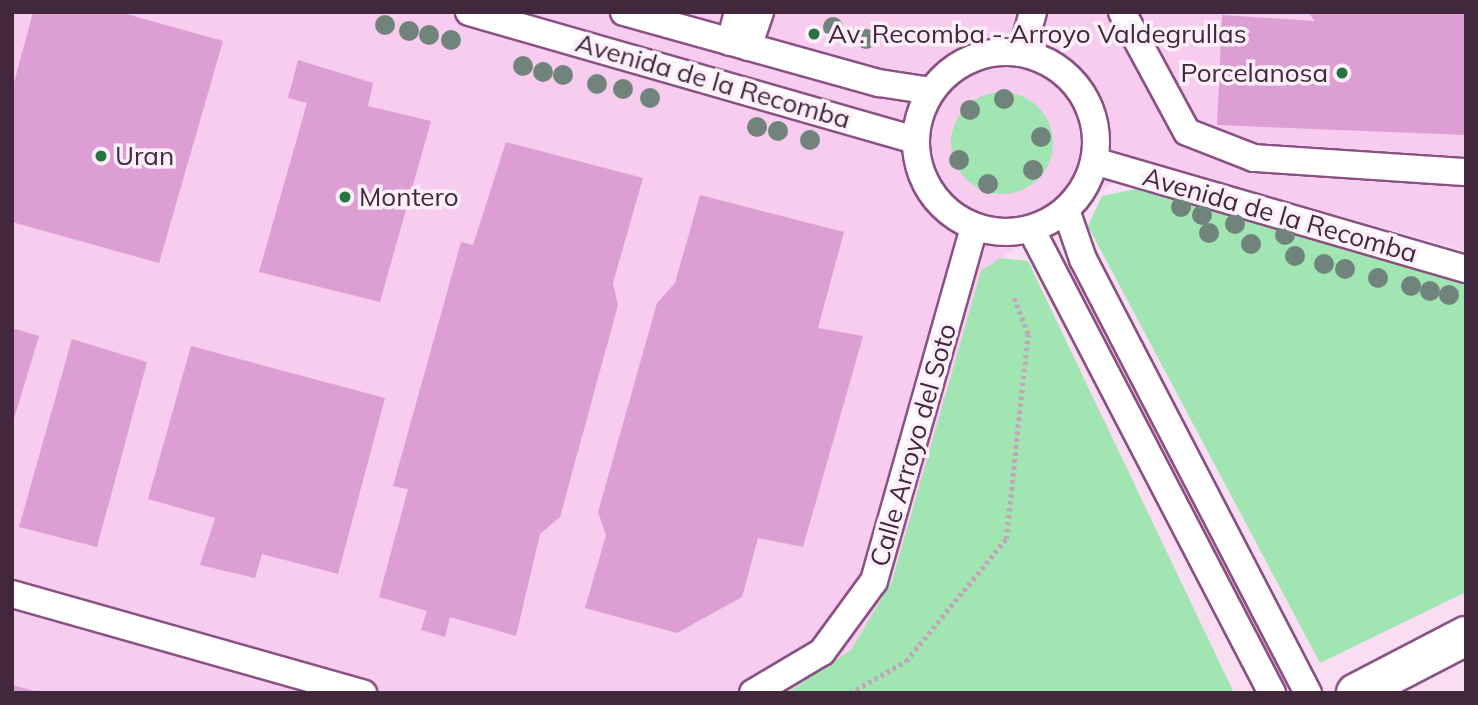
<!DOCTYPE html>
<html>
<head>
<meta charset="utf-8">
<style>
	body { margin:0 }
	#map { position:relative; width:1478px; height:705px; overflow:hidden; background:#f8ddf3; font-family:Mulish,sans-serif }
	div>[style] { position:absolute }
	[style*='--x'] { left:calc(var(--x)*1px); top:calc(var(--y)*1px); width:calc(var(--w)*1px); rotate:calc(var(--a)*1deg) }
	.built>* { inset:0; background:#f7ccef }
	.green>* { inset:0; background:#a1e5b3 }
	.round { border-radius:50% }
	.building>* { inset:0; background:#dd9ed3 }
	.path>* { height:4.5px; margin-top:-2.25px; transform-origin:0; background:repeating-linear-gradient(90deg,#c0a5bb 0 3.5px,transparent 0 7px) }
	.roads { filter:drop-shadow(2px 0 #8a5182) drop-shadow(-2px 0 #8a5182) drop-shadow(0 2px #8a5182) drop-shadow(0 -2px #8a5182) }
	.minor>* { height:26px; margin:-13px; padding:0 13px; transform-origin:13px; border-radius:13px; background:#fff }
	.minor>.ring { margin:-13px; padding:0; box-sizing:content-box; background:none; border:26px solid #fff; border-radius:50% }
	.highway>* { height:38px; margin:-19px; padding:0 19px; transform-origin:19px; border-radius:19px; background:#fff }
	.trees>* { width:20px; height:20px; margin:-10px; border-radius:50%; background:#70847c }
	.dots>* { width:19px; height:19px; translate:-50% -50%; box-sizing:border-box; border:4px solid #fdeffa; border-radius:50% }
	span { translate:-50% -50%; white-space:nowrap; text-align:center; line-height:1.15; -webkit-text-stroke:7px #fdeffa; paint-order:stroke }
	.poi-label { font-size:26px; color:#41283d }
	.left { translate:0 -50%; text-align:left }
	.right { translate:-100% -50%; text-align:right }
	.street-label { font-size:26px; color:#41283d }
	.frame { position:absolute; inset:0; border:14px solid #41283d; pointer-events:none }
</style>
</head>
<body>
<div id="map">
	<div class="built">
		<i style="clip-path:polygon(12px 12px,1466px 12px,1466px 251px,1145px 161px,981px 271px,892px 581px,851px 650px,787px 693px,12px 693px)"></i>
	</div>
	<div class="green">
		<i class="round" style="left:951px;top:92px;width:102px;height:102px"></i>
		<i style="clip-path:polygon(1136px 189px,1466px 281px,1466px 592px,1320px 663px,1088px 226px,1102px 196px)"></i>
		<i style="clip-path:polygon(1000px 258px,1028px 261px,1234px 693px,787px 693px,851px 650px,892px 581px,981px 271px)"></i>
	</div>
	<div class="building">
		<i style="clip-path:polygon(33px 12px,119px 12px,223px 41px,159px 263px,12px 222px,12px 90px)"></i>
		<i style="clip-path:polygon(1466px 12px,1466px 135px,1217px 125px,1222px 15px,1315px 21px,1308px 12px)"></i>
		<i style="clip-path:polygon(298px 60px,373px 83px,368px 106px,431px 121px,380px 302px,259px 272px,307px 103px,288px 98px)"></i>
		<i style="clip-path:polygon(506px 142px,643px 178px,613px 283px,618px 305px,560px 517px,540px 534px,516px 636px,450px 617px,445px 637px,421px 630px,427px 611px,379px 597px,408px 489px,393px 486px,461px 242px,473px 245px)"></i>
		<i style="clip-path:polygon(700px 195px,844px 232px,818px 328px,863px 336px,803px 547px,758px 538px,742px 597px,677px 633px,585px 608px,606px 535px,598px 512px,657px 303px,675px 283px)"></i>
		<i style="clip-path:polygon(12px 328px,39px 336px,13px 422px,12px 422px)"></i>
		<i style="clip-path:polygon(72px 339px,147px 362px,97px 547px,19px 527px)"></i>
		<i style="clip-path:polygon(191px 346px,385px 398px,338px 574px,262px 554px,255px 578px,200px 565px,215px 518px,148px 499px)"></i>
		<i style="clip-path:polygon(12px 685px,38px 692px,38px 693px,12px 693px)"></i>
	</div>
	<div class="path">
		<i style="--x:850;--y:693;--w:64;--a:-29.7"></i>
		<i style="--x:906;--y:661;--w:158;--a:-50.7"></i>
		<i style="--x:1006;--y:539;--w:206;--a:-83.9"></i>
		<i style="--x:1028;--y:334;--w:41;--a:-111.5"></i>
	</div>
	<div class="roads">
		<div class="minor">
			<i style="--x:469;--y:12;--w:464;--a:16"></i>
			<i style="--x:624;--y:12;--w:265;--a:15.6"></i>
			<i style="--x:879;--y:83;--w:53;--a:8.7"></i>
			<i style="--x:1122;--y:12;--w:136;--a:61.6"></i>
			<i style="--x:1187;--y:132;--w:72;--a:21.2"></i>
			<i style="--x:1254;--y:158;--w:212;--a:3.8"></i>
			<i style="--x:730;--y:42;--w:31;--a:-75"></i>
			<i style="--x:748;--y:47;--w:37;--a:-71"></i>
			<i class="ring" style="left:916px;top:52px;width:154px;height:154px"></i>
			<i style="--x:1022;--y:52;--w:41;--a:-74.6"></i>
			<i style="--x:1094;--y:161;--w:387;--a:16.2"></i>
			<i style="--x:1066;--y:210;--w:52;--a:70.9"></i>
			<i style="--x:1083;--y:259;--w:489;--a:62.6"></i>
			<i style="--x:1032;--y:231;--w:521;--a:62.55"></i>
			<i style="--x:12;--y:594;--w:365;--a:15.8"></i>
			<i style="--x:753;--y:693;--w:80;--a:-30.7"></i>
			<i style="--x:822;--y:652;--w:88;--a:-53.8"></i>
			<i style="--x:874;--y:581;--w:368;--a:-74.2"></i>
		</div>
		<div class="highway">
			<i style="--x:1356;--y:693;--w:124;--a:-27.4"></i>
		</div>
	</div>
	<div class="trees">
		<i style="left:385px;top:25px"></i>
		<i style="left:833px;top:27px"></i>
		<i style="left:409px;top:31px"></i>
		<i style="left:429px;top:35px"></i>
		<i style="left:866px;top:39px"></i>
		<i style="left:451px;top:40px"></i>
		<i style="left:523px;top:66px"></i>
		<i style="left:543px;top:72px"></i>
		<i style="left:563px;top:75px"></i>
		<i style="left:597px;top:84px"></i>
		<i style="left:623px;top:89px"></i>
		<i style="left:650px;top:98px"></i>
		<i style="left:1004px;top:99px"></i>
		<i style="left:970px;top:110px"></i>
		<i style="left:757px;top:127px"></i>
		<i style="left:778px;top:131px"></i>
		<i style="left:1041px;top:137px"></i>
		<i style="left:810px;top:140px"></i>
		<i style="left:959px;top:160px"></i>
		<i style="left:1033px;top:170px"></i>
		<i style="left:988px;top:184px"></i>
		<i style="left:1181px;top:207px"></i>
		<i style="left:1202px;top:215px"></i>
		<i style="left:1235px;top:224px"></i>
		<i style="left:1209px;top:233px"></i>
		<i style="left:1285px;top:235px"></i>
		<i style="left:1251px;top:244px"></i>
		<i style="left:1295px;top:256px"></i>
		<i style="left:1324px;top:264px"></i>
		<i style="left:1345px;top:269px"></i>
		<i style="left:1378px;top:278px"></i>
		<i style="left:1411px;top:286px"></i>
		<i style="left:1430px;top:291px"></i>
		<i style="left:1449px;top:295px"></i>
	</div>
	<div class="dots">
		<i style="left:814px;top:34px;background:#277443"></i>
		<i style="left:1342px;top:73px;background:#277443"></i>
		<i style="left:101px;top:156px;background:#277443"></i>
		<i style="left:345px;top:197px;background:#277443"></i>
	</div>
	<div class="poi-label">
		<span class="left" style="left:828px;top:34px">Av. Recomba - Arroyo Valdegrullas</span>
		<span class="right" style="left:1328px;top:73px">Porcelanosa</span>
		<span class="left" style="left:115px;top:156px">Uran</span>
		<span class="left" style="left:359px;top:197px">Montero</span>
	</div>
	<div class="street-label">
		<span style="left:713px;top:81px;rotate:16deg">Avenida de la Recomba</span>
		<span style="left:1280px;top:215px;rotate:16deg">Avenida de la Recomba</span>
		<span style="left:913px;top:445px;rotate:-74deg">Calle Arroyo del Soto</span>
	</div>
	<div class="frame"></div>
</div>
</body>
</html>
